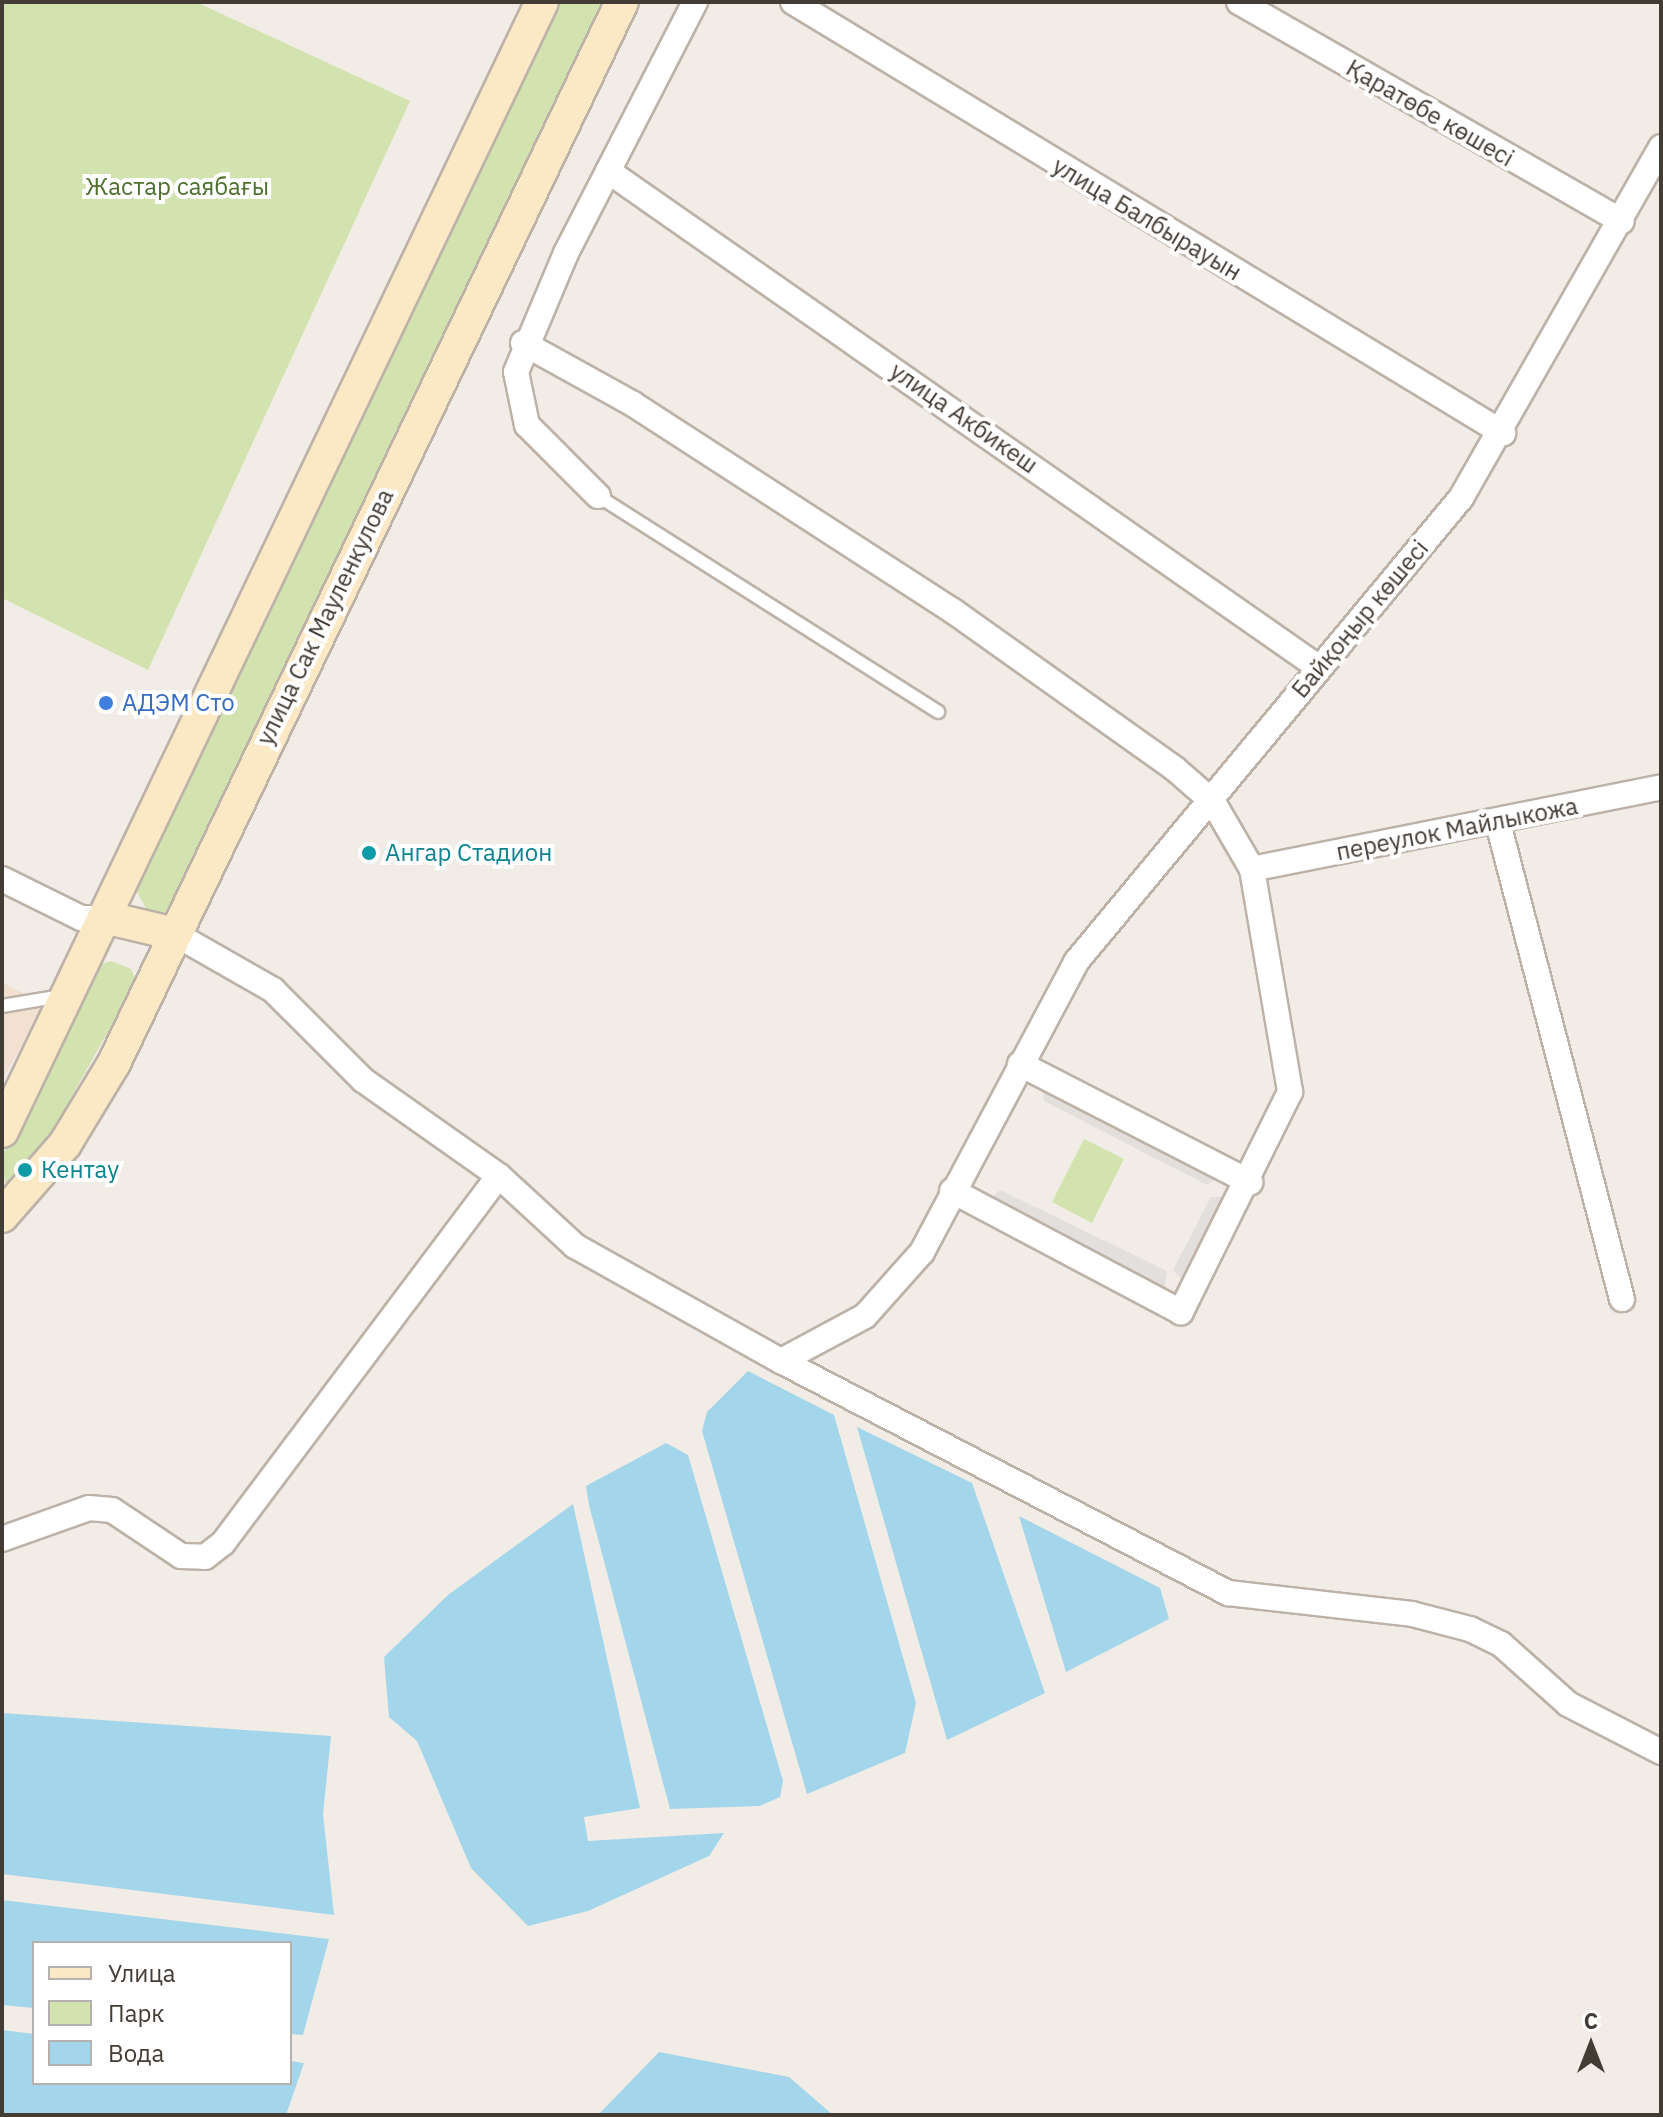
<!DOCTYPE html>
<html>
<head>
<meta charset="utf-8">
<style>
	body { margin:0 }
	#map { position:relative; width:1663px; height:2117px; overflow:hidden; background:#f1ece5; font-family:"IBM Plex Sans",sans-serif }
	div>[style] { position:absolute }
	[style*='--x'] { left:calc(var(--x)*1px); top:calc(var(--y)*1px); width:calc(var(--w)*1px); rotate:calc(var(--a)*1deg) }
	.commercial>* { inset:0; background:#f2e0d0 }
	.green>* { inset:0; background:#d2e3af }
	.parking>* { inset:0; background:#e2dfdd }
	.water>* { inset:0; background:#a4d6eb }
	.roads { filter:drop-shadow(2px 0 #bcb2a8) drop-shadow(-2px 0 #bcb2a8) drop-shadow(0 2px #bcb2a8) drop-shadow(0 -2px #bcb2a8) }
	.lane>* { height:12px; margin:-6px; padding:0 6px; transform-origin:6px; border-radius:6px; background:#fff }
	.street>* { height:24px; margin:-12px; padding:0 12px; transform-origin:12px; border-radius:12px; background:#fff }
	.secondary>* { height:32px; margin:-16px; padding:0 16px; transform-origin:16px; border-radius:16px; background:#fbe8c5 }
	.dots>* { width:22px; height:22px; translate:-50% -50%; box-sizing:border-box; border:4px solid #fff; border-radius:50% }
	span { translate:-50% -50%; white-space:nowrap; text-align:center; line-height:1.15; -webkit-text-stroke:8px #fff; paint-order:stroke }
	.street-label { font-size:24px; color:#433c35 }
	.park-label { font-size:24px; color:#4e702c }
	.shop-label { font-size:24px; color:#366cbe }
	.left { translate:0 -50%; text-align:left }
	.culture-label { font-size:24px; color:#0d838f }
	.frame { position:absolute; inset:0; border:4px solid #433c35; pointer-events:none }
	.legend { position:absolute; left:32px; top:1941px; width:260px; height:144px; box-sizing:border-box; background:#fff; border:2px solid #b4b1ae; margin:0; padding:10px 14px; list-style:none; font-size:24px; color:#433c35 }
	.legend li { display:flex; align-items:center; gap:16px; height:40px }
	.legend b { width:40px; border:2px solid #b4b1ae }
	.north { position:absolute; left:1551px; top:2005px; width:80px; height:80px; -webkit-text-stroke:6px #fff; paint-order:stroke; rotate:0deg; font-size:22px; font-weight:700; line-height:32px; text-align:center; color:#433c35 }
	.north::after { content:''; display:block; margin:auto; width:28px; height:36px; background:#433c35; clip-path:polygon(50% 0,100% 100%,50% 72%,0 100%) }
</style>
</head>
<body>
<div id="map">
	<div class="commercial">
		<i style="clip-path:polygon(2px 982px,45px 1005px,2px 1080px)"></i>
	</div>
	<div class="green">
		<i style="clip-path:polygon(2px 2px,196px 2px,410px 101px,148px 670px,2px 598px)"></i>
		<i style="clip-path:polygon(561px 2px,605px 2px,176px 901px,164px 914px,148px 912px,136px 890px)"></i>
		<i style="clip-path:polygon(111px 961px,131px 969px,136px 981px,34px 1164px,5px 1184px,2px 1156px,100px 965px)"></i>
		<i style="clip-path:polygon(1084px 1139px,1124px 1159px,1092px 1223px,1052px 1202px)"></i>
	</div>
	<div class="parking">
		<i style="clip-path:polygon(1042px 1080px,1225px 1173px,1207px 1185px,1044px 1101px)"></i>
		<i style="clip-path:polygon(1000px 1190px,1167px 1271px,1162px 1302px,982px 1207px)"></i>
		<i style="clip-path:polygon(1211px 1197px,1242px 1197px,1192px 1291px,1173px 1270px)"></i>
	</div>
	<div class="water">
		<i style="clip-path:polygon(748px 1371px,834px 1415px,916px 1703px,905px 1753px,807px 1794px,702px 1431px,707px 1412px)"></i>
		<i style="clip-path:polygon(857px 1427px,972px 1483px,1045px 1693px,947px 1740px)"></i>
		<i style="clip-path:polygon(666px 1443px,688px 1455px,783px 1781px,780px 1797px,760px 1806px,670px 1809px,589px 1505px,586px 1486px)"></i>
		<i style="clip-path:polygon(573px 1504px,640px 1808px,584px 1817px,588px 1841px,724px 1833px,709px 1856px,588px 1911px,528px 1926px,471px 1868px,417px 1741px,389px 1717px,384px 1657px,448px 1595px)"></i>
		<i style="clip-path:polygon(1019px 1516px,1160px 1588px,1169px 1619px,1066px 1672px)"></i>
		<i style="clip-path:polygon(2px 1713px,331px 1736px,323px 1814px,334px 1915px,2px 1874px)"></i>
		<i style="clip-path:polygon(2px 1900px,329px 1939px,303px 2035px,290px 2034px,290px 1943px,34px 1943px,34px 2008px,2px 2005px)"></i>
		<i style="clip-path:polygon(2px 2030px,34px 2034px,34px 2083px,290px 2083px,290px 2061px,304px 2063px,286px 2115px,2px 2115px)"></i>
		<i style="clip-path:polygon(659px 2052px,789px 2077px,833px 2115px,598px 2115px)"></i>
	</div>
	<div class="roads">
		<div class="lane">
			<i style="--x:598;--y:496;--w:403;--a:32.4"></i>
			<i style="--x:2;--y:1006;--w:61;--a:-9.5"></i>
		</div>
		<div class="street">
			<i style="--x:793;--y:2;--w:831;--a:31.26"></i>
			<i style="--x:1239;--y:2;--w:441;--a:29.8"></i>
			<i style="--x:608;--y:171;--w:866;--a:34.94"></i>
			<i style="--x:523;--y:343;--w:126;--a:29"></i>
			<i style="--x:633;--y:404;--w:381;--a:32.9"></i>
			<i style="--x:953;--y:611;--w:271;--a:35.4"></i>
			<i style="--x:1174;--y:768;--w:52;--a:41.1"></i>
			<i style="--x:1213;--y:802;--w:78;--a:59.8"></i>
			<i style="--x:1252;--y:869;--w:226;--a:80.3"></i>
			<i style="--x:1290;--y:1092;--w:246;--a:116.4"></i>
			<i style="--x:1181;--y:1312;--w:259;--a:-152.1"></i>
			<i style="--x:598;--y:496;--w:100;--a:-135"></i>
			<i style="--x:527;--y:425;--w:54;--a:-101.7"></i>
			<i style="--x:516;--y:372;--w:129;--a:-67.2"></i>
			<i style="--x:566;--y:253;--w:282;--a:-62.8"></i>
			<i style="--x:1498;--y:823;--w:492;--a:75.4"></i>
			<i style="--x:1252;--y:869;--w:417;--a:-11.3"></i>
			<i style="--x:2;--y:879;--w:88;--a:26.3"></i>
			<i style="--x:81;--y:918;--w:27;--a:0"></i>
			<i style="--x:175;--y:934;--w:113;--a:29.7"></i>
			<i style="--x:273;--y:990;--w:127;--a:45"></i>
			<i style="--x:363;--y:1080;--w:166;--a:35.2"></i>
			<i style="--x:499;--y:1176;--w:103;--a:42.6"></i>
			<i style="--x:575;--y:1246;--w:236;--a:29.2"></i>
			<i style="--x:781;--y:1361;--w:504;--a:27.43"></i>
			<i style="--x:1228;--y:1593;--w:185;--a:6.5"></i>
			<i style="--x:1412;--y:1614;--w:60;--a:14.5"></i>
			<i style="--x:1470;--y:1629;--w:34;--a:26"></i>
			<i style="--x:1501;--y:1644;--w:90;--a:41.8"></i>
			<i style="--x:1568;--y:1704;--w:105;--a:27.3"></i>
			<i style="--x:1020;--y:1064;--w:259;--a:27.2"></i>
			<i style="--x:781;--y:1361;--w:95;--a:-28.2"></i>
			<i style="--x:865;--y:1316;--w:86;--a:-48.3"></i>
			<i style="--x:922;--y:1252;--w:328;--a:-62"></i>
			<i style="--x:1076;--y:962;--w:603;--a:-50.32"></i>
			<i style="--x:1461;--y:498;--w:404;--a:-60.3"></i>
			<i style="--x:2;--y:1539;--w:92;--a:-19.6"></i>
			<i style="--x:89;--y:1508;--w:23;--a:5"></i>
			<i style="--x:112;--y:1510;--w:83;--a:33.7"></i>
			<i style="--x:181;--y:1556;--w:24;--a:2"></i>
			<i style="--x:205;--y:1557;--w:23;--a:-38"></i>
			<i style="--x:223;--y:1543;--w:459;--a:-53.1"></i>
		</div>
		<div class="secondary">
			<i style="--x:108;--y:918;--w:69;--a:13.4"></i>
			<i style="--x:2;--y:1131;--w:1251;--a:-64.44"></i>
			<i style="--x:2;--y:1216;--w:96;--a:-48.8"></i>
			<i style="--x:65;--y:1144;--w:95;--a:-58.8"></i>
			<i style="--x:114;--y:1063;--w:1176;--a:-64.42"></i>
		</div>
	</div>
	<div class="dots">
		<i style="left:106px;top:703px;background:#3f7fe0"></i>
		<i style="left:369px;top:853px;background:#0f9aa8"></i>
		<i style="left:25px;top:1170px;background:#0f9aa8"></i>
	</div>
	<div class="street-label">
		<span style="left:1430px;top:113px;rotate:30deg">Қаратөбе көшесі</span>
		<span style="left:1147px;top:219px;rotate:31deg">улица Балбырауын</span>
		<span style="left:964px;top:418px;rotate:35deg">улица Акбикеш</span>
		<span style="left:325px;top:617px;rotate:-64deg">улица Сак Мауленкулова</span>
		<span style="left:1360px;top:619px;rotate:-50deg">Байқоңыр көшесі</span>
		<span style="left:1457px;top:829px;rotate:-11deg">переулок Майлыкожа</span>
	</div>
	<div class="park-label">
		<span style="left:177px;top:187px">Жастар саябағы</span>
	</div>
	<div class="shop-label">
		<span class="left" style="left:122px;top:703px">АДЭМ Сто</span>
	</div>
	<div class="culture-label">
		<span class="left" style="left:385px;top:853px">Ангар Стадион</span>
		<span class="left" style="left:41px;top:1170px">Кентау</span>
	</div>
	<div class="frame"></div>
	<ul class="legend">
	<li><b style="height:10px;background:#fbe8c5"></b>Улица</li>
	<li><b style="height:22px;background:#d2e3af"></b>Парк</li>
	<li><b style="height:22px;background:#a4d6eb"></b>Вода</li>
	</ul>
	<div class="north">С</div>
</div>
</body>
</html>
